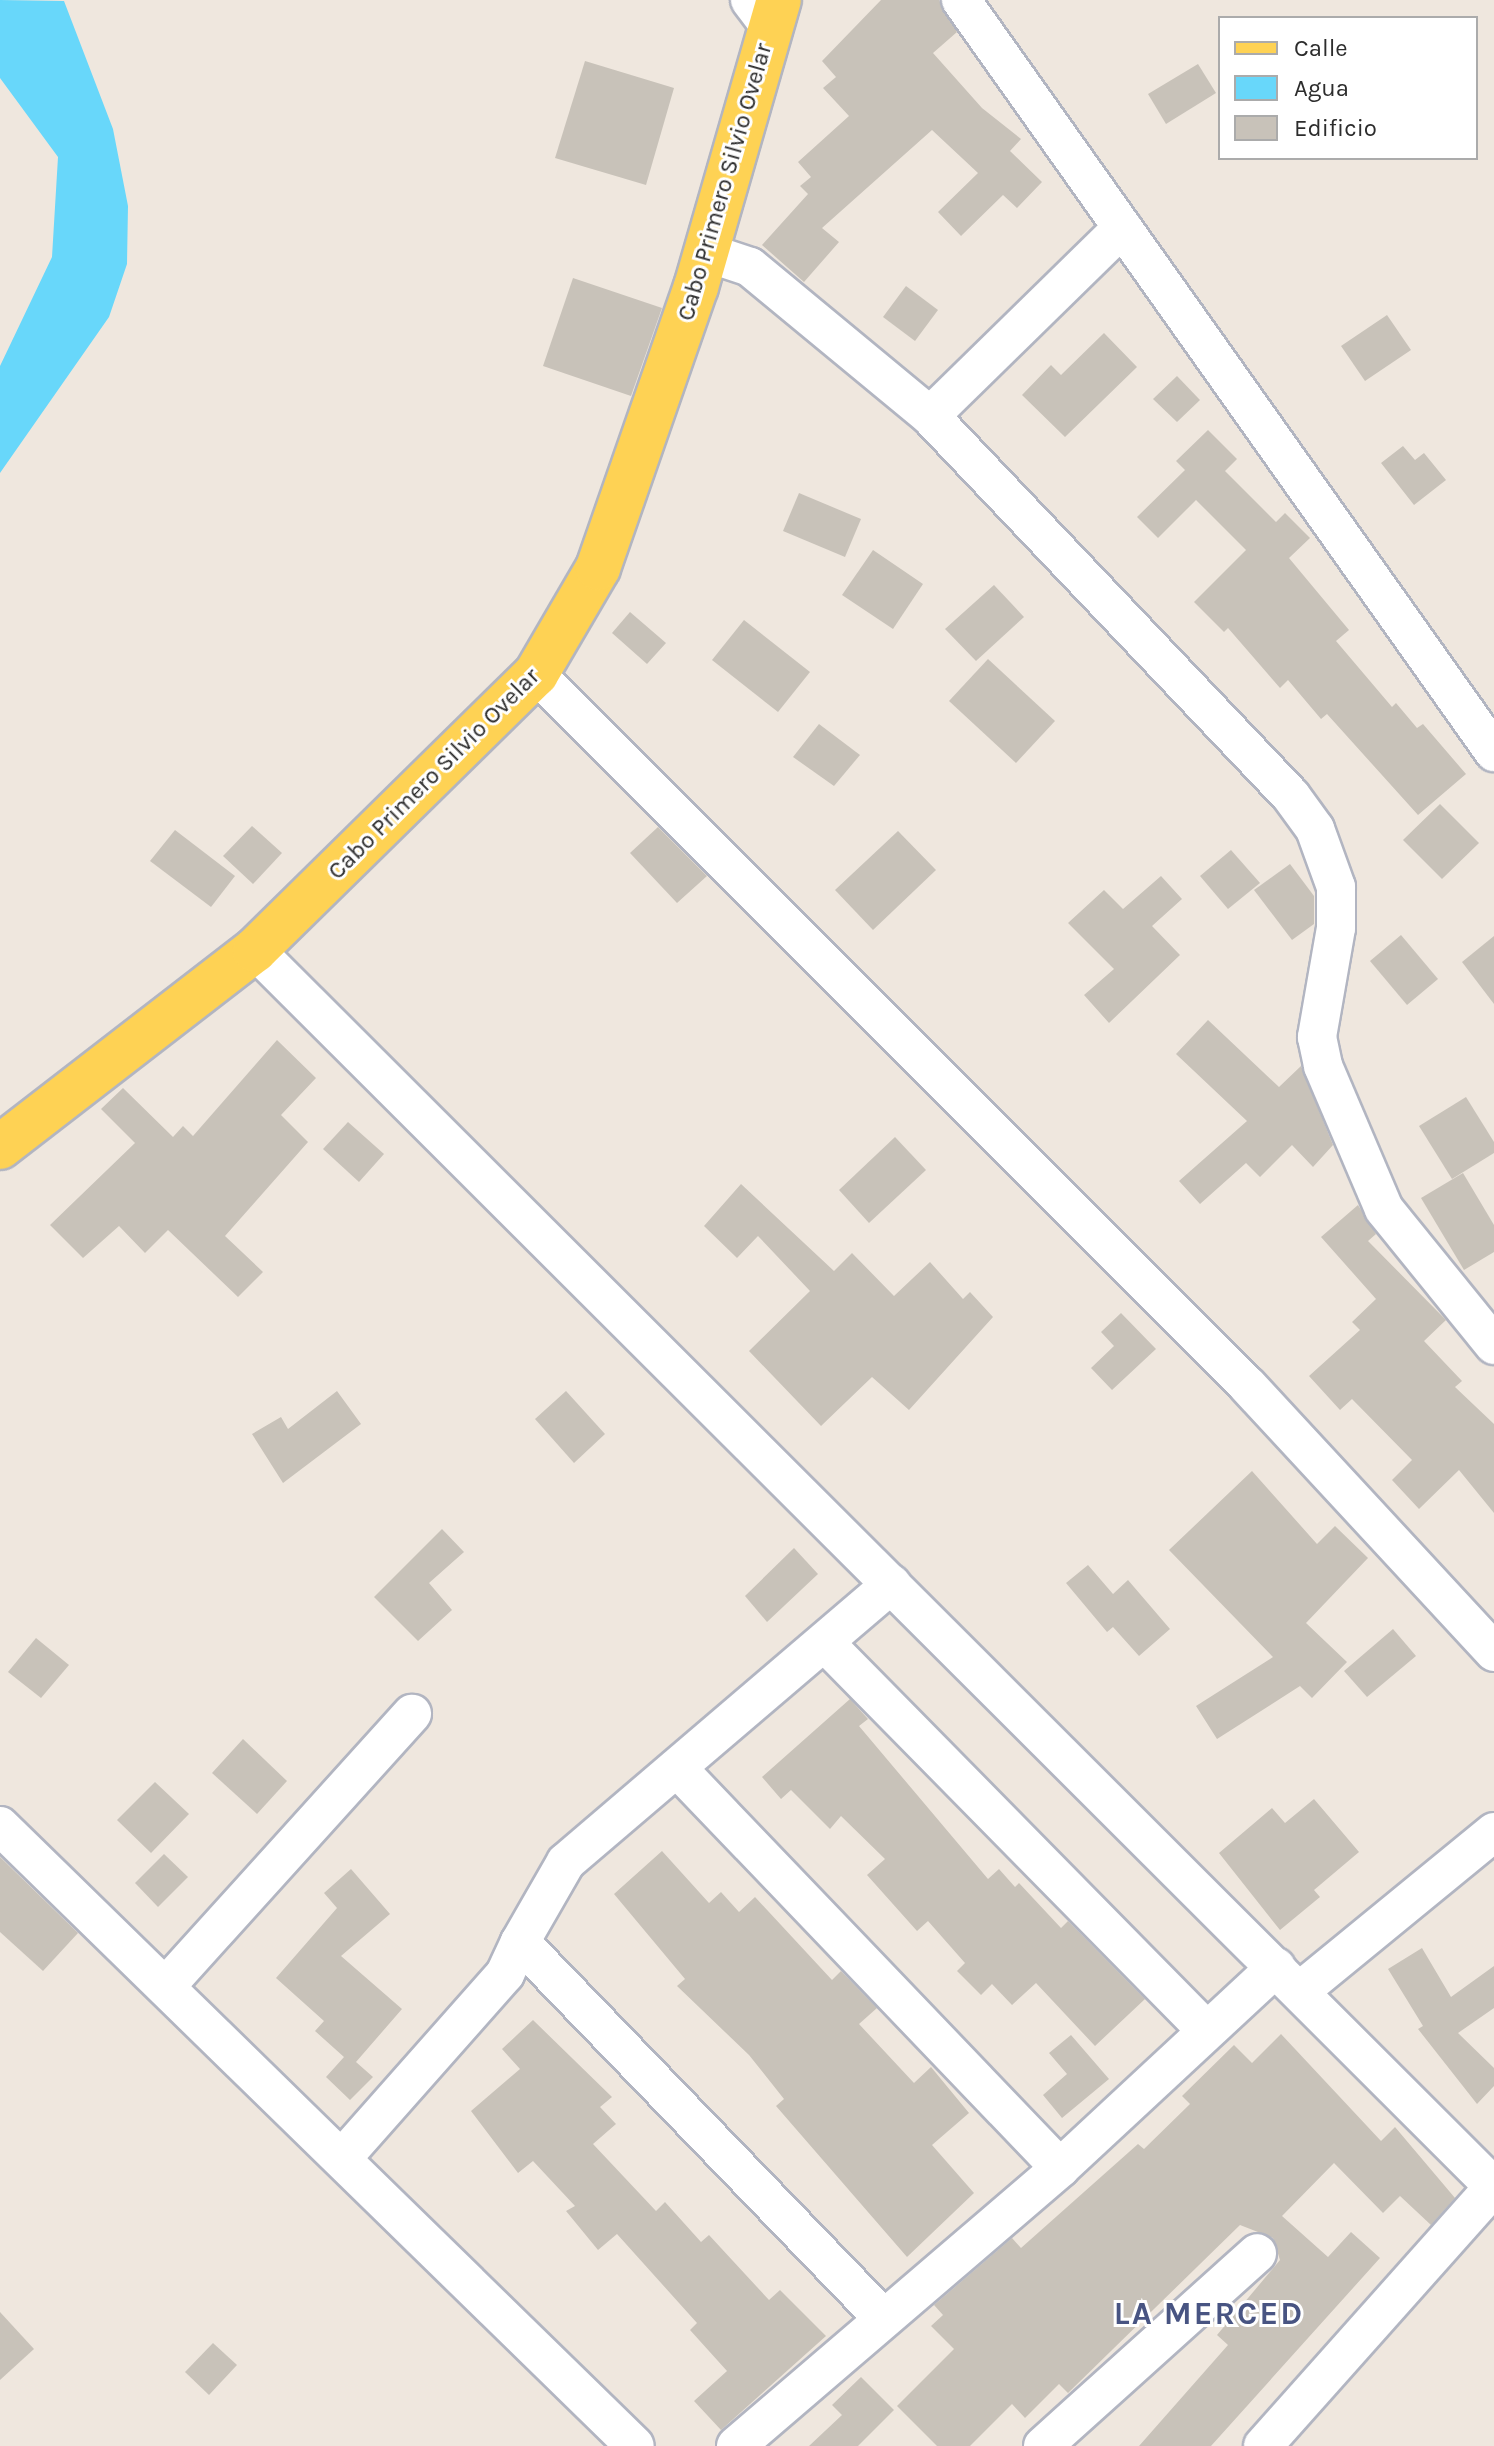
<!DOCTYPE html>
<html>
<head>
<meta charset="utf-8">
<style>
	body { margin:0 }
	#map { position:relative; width:1494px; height:2446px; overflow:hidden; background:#efe7de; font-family:Karla,sans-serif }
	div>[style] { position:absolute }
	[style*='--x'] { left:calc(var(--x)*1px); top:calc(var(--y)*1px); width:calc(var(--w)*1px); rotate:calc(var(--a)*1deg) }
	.water>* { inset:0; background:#68d7fa }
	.building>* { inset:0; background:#c8c2b9 }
	.roads { filter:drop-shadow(2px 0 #b2b5c1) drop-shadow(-2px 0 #b2b5c1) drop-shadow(0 2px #b2b5c1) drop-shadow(0 -2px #b2b5c1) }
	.minor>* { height:38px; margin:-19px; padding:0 19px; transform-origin:19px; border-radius:19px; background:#fff }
	.major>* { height:44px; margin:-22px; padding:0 22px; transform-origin:22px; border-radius:22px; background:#fed254 }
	span { translate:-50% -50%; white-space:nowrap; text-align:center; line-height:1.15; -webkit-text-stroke:6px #fff; paint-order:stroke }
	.street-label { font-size:24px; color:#2d2d2d }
	.district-label { font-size:32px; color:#485482; font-weight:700; letter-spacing:2px }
	.legend { position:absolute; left:1218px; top:16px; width:260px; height:144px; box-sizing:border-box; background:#fff; border:2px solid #ababab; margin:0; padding:10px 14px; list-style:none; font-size:24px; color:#2d2d2d }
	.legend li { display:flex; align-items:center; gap:16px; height:40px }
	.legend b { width:40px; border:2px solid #ababab }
</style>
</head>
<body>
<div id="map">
	<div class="water">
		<i style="clip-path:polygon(0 0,64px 1px,113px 129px,128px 206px,127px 264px,109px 317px,0 473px,0 366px,52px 257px,58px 157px,0 78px)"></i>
	</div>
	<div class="building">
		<i style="clip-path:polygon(881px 0,939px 0,957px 32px,933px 53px,982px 108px,1021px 139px,1010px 151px,1042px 182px,1017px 208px,1003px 195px,961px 236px,938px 212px,978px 173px,932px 130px,822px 228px,839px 242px,804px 282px,762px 245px,808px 194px,800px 186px,811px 177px,798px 162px,849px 116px,823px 88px,836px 77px,822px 61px)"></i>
		<i style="clip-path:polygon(585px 61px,674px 88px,646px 185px,555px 158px)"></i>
		<i style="clip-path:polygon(1198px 64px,1216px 93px,1166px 124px,1148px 94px)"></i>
		<i style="clip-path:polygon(573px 278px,662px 308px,631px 396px,543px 366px)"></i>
		<i style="clip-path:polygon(906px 286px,938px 310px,915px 341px,883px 317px)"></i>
		<i style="clip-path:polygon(1387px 315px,1411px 350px,1365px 381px,1341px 346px)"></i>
		<i style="clip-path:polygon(1104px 333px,1137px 367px,1065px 437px,1022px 395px,1051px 365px,1061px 375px)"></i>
		<i style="clip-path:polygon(1177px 376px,1200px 400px,1177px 422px,1153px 399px)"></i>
		<i style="clip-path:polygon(1208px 430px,1237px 459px,1225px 471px,1276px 522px,1285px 513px,1310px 538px,1289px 558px,1349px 630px,1336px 641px,1392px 707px,1396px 703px,1417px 728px,1423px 724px,1466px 774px,1418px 815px,1327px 714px,1321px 719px,1288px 680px,1280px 688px,1228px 628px,1224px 632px,1194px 602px,1246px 550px,1196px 500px,1158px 538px,1137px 517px,1185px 470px,1176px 461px)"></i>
		<i style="clip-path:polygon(1403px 446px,1415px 460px,1424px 453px,1446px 480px,1414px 505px,1381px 463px)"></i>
		<i style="clip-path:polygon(799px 493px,861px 519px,845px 557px,783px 531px)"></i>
		<i style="clip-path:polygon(873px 550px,923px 584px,893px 629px,842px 595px)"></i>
		<i style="clip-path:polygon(994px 585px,1024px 617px,976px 661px,945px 629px)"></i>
		<i style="clip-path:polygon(630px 612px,666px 643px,647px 664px,612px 633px)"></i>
		<i style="clip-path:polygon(744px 620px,810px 672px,778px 712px,712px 660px)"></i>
		<i style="clip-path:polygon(988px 659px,1055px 721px,1016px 763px,949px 701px)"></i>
		<i style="clip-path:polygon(819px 724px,860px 755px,834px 786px,793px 757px)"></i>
		<i style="clip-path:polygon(1440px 804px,1479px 843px,1442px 879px,1403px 840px)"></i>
		<i style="clip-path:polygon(252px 826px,282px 853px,253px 884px,223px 856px)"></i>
		<i style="clip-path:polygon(658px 827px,707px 876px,677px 903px,630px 853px)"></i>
		<i style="clip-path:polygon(175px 830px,235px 876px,211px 907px,150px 861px)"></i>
		<i style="clip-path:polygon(898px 831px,936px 870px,873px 930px,835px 890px)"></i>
		<i style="clip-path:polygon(1231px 850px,1260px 883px,1228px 909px,1200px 876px)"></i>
		<i style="clip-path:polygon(1290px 864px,1314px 896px,1314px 924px,1292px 940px,1254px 890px)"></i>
		<i style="clip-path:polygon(1161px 876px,1182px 899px,1152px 926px,1180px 955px,1109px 1023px,1084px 995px,1114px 969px,1068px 923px,1104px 890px,1123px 909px)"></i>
		<i style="clip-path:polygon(1401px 935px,1438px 979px,1407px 1005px,1370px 961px)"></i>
		<i style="clip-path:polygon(1494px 936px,1494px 1004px,1462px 962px)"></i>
		<i style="clip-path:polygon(1208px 1020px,1279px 1087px,1301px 1066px,1333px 1145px,1313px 1167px,1292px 1145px,1260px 1177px,1246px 1163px,1200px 1204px,1179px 1181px,1247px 1121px,1176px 1054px)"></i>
		<i style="clip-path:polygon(277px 1040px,316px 1078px,281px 1115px,308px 1142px,225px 1236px,263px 1272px,238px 1297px,168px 1230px,145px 1253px,119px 1226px,83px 1258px,50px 1225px,135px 1143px,101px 1109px,123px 1088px,173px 1137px,183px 1126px,193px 1136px)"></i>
		<i style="clip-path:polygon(1466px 1097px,1494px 1142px,1494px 1153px,1452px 1179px,1419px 1126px)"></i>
		<i style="clip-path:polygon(348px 1122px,384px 1154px,359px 1182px,323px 1149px)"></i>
		<i style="clip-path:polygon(895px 1137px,926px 1170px,869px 1223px,839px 1190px)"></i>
		<i style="clip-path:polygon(1463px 1173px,1494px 1225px,1494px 1252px,1464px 1270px,1421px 1198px)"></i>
		<i style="clip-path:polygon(741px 1184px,834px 1271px,852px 1253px,894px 1296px,930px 1262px,963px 1299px,970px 1292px,993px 1317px,909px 1410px,872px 1377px,821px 1426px,749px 1351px,810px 1291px,758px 1236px,737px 1258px,704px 1226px)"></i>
		<i style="clip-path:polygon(1358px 1205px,1376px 1234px,1368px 1241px,1446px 1320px,1424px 1341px,1462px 1381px,1455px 1387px,1494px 1424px,1494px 1513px,1459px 1470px,1419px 1509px,1392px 1480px,1412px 1460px,1352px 1399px,1340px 1410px,1309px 1376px,1360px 1330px,1352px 1322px,1376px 1299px,1321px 1237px)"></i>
		<i style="clip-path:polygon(1121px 1313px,1156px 1349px,1112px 1390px,1091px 1368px,1114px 1346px,1101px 1332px)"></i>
		<i style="clip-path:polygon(337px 1391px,361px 1424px,283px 1483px,252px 1434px,281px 1417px,288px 1429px)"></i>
		<i style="clip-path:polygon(566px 1391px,605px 1434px,574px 1463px,535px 1419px)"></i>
		<i style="clip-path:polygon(1252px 1471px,1317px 1544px,1335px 1526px,1368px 1558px,1306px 1623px,1347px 1662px,1312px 1698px,1300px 1686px,1217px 1739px,1196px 1706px,1273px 1657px,1169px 1550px)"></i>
		<i style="clip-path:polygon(442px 1529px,464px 1552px,429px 1583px,452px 1610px,418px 1641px,374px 1597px)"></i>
		<i style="clip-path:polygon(794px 1548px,818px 1574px,767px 1622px,745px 1596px)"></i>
		<i style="clip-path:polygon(1088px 1565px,1113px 1594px,1128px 1580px,1170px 1629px,1139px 1656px,1113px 1627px,1107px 1632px,1066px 1583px)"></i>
		<i style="clip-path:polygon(1393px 1629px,1416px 1656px,1367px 1697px,1344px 1671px)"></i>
		<i style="clip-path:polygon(36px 1638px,69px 1665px,41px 1698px,8px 1672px)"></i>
		<i style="clip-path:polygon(850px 1699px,868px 1719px,859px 1726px,988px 1879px,999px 1869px,1015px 1887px,1019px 1883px,1061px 1928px,1068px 1921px,1145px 1999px,1095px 2046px,1036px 1983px,1012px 2005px,992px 1984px,981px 1995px,957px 1971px,965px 1963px,928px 1921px,917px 1931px,867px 1875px,885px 1859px,841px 1816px,830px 1829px,791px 1790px,781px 1799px,762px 1777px)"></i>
		<i style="clip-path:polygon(243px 1739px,287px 1781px,257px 1814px,212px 1773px)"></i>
		<i style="clip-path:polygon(155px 1782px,189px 1814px,151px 1853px,117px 1820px)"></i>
		<i style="clip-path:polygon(1314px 1799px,1359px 1852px,1314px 1890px,1320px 1897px,1280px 1930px,1219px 1853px,1272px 1808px,1285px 1823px)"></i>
		<i style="clip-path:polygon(662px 1851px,709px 1903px,721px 1892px,739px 1912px,755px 1897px,832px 1980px,841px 1971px,877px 2008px,859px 2024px,914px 2083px,931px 2067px,969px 2113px,932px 2145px,974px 2193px,907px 2257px,776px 2106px,784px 2099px,749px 2055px,677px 1986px,685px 1979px,614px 1894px)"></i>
		<i style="clip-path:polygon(164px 1854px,188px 1877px,158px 1907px,135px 1883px)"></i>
		<i style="clip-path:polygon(0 1857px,78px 1933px,43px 1971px,0 1932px)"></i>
		<i style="clip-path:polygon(351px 1869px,390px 1914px,341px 1956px,402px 2009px,356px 2062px,373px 2077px,350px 2100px,326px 2077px,344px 2057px,315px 2031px,324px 2021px,276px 1978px,337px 1908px,324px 1893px)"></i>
		<i style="clip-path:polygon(1422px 1948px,1451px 1997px,1494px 1966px,1494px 2008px,1458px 2033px,1494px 2068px,1494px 2086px,1477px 2104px,1418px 2029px,1423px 2026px,1388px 1969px)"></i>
		<i style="clip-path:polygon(533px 2020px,612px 2097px,600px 2107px,616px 2124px,593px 2144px,656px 2211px,665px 2202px,701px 2242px,709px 2235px,769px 2300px,780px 2290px,826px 2336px,721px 2430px,694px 2401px,727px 2371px,690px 2330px,697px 2323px,617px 2234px,598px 2250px,566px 2211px,575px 2206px,533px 2161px,518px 2173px,471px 2111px,520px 2069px,502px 2049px)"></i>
		<i style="clip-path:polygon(1281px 2034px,1381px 2141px,1395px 2127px,1455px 2198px,1431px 2225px,1400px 2196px,1383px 2213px,1334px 2163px,1282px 2216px,1328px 2257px,1351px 2232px,1380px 2258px,1211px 2446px,1139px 2446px,1228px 2345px,1217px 2335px,1280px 2260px,1273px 2238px,1240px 2225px,1068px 2393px,1059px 2384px,1025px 2418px,1012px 2404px,970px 2446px,937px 2446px,897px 2406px,954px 2349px,931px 2326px,943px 2315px,934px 2305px,1012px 2238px,1021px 2248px,1138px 2144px,1144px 2149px,1190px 2104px,1182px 2096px,1234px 2045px,1252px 2063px)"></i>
		<i style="clip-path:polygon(1071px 2035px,1109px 2079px,1062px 2118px,1043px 2095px,1067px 2074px,1049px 2053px)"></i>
		<i style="clip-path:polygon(0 2312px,34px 2349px,0 2380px)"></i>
		<i style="clip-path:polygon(213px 2343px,237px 2365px,209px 2395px,185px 2372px)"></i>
		<i style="clip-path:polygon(861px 2377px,894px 2410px,858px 2446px,809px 2446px,842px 2415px,832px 2405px)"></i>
	</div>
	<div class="roads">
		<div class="minor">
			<i style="--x:750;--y:0;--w:35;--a:53"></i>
			<i style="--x:961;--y:0;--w:922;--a:54.67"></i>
			<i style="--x:705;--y:252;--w:47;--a:18.4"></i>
			<i style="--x:750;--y:267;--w:234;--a:39.6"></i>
			<i style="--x:930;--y:416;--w:524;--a:46.47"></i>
			<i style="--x:1291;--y:796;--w:41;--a:54"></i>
			<i style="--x:1315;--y:829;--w:62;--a:70.1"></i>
			<i style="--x:1336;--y:887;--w:41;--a:90"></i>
			<i style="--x:1336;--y:928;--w:111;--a:99.9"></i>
			<i style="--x:1317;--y:1037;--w:30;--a:78"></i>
			<i style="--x:1323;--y:1066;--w:155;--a:66.9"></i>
			<i style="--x:1384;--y:1209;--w:175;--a:51"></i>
			<i style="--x:930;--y:416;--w:269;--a:-44.4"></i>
			<i style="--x:536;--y:674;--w:1006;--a:45"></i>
			<i style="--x:1247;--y:1385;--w:364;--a:47.2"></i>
			<i style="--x:255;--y:950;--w:1751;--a:44.95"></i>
			<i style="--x:825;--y:1643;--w:544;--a:45.45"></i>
			<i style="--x:677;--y:1768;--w:554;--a:46.24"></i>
			<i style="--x:0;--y:1826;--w:887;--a:44.32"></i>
			<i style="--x:520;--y:1942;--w:92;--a:-60.1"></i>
			<i style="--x:566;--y:1862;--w:428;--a:-40.5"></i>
			<i style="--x:166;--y:1986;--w:367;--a:-47.9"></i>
			<i style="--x:1300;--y:1991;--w:251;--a:-39.3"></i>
			<i style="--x:344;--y:2156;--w:243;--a:-48.5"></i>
			<i style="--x:505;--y:1974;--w:35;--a:-65"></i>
			<i style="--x:520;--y:1942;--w:523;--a:46.01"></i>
			<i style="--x:736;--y:2446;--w:427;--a:-40.6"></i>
			<i style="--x:1060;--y:2168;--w:295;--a:-42.9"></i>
			<i style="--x:1043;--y:2446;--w:288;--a:-42"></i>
			<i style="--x:1263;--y:2446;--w:347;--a:-48.3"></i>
		</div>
		<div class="major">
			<i style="--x:0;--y:1147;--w:322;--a:-37.7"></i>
			<i style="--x:255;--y:950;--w:394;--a:-44.5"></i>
			<i style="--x:536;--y:674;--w:123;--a:-59.7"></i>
			<i style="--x:598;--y:568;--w:298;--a:-70.8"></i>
			<i style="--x:696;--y:287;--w:299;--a:-73.9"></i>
		</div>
	</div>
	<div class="street-label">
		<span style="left:725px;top:182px;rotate:-74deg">Cabo Primero Silvio Ovelar</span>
		<span style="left:434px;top:774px;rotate:-45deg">Cabo Primero Silvio Ovelar</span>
	</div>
	<div class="district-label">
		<span style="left:1209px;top:2314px">LA MERCED</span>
	</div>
	<ul class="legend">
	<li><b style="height:10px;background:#fed254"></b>Calle</li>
	<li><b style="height:22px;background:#68d7fa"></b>Agua</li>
	<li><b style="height:22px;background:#c8c2b9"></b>Edificio</li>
	</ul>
</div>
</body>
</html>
